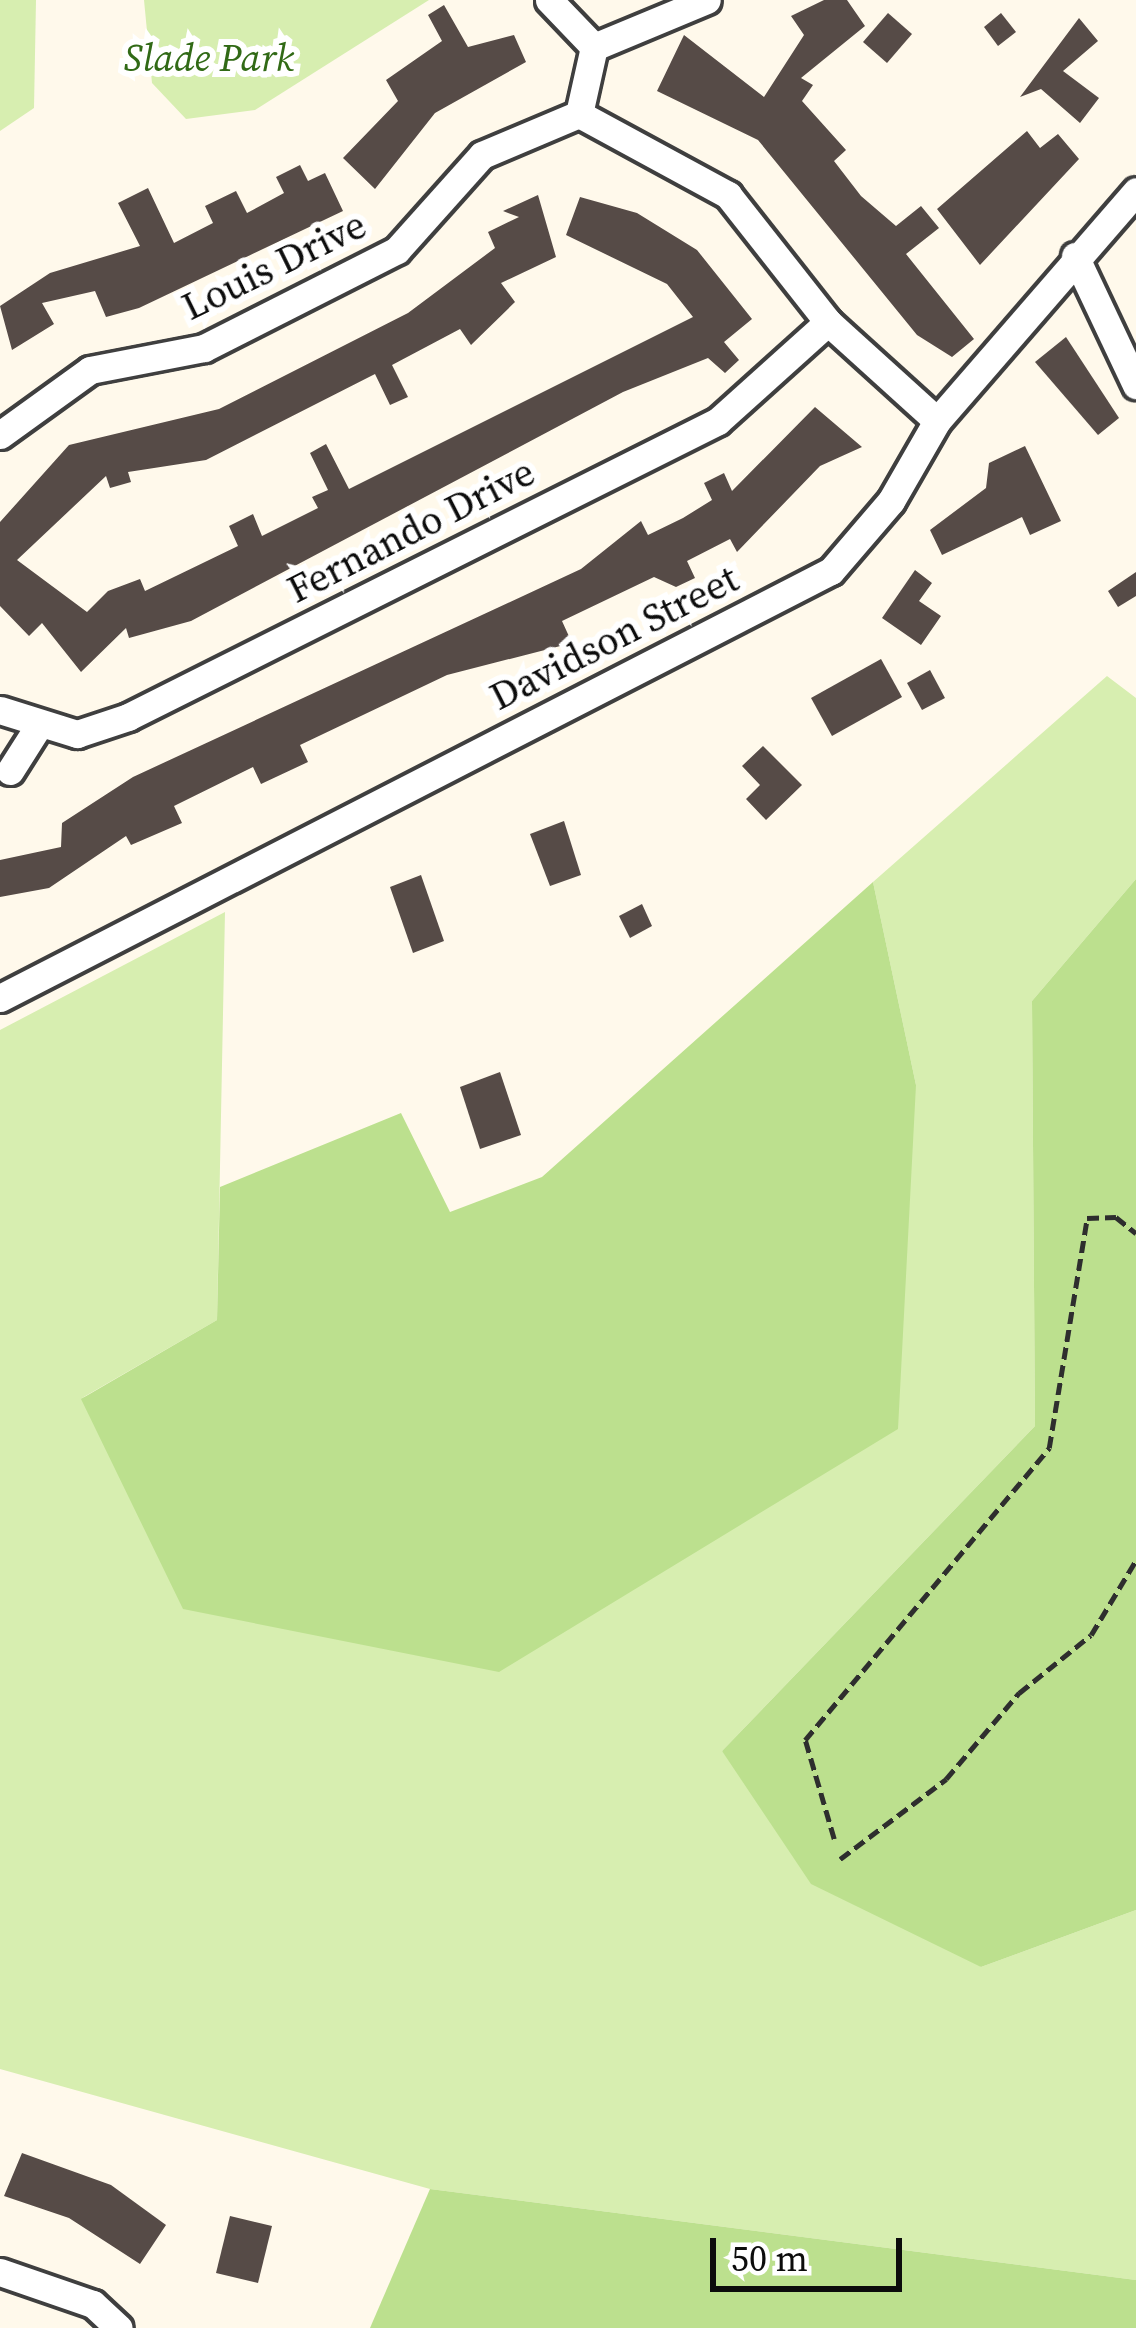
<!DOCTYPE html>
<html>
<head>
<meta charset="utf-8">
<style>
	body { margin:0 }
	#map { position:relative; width:1136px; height:2328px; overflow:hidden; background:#fff9eb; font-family:"Source Serif 4",serif }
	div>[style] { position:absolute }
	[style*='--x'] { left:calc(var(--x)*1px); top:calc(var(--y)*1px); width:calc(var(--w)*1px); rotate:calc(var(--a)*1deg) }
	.green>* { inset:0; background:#d7eeb0 }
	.forest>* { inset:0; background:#bce08e }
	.building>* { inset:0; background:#564b47 }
	.path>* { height:4.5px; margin-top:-2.25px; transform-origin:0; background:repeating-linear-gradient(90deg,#2e2e2e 0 12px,transparent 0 18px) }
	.roads { filter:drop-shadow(3px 0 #3f3f3f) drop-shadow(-3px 0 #3f3f3f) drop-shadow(0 3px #3f3f3f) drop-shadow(0 -3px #3f3f3f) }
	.street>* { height:27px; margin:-13.5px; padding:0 13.5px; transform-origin:13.5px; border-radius:13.5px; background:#fff }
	span { translate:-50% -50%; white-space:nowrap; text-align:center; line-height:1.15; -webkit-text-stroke:12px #fff; paint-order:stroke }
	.park-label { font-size:39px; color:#316a16; font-style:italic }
	.street-label { font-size:39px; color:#0c0c0c }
	.scale { position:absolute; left:710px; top:2238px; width:192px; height:54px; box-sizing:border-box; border:6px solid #0c0c0c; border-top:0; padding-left:15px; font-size:36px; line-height:42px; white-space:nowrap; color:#0c0c0c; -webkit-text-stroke:9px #fff; paint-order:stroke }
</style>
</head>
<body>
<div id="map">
	<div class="green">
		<i style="clip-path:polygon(0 0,36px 0,34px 108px,0 131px)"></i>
		<i style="clip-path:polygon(144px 0,429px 0,255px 110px,186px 119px,152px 83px)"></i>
		<i style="clip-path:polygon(1107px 676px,1136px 698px,1136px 879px,1032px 1001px,1035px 1426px,722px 1751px,981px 1967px,1136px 1910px,1136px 2280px,430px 2189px,0 2069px,0 1030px,225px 912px,217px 1320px,82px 1398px,916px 1085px,873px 882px)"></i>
	</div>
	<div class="forest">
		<i style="clip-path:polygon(1136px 879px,1136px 1910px,981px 1967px,811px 1884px,722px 1751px,1035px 1426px,1032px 1001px)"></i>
		<i style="clip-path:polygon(873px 882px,916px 1085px,898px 1429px,499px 1672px,183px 1609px,81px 1399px,217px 1320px,220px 1187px,401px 1113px,450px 1212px,542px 1177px)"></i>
		<i style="clip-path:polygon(430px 2189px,1136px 2280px,1136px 2328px,370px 2328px)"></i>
	</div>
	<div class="building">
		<i style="clip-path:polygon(824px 0,847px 0,865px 26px,801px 78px,813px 85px,802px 101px,846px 150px,834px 161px,861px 196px,896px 226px,921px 206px,939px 228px,906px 254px,974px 339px,952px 357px,917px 335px,758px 140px,657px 91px,684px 35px,764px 97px,804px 35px,791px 16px)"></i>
		<i style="clip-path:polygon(444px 5px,468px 47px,514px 35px,526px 62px,435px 113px,375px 189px,343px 158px,398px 101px,386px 80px,442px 41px,428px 15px)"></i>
		<i style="clip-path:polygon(888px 13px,912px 34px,887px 63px,863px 42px)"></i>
		<i style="clip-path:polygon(1001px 13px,1016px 32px,998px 46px,984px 27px)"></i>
		<i style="clip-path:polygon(1079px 18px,1098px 41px,1063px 71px,1099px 98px,1080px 123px,1041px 89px,1020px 97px)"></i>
		<i style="clip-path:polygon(1027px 131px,1040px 148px,1058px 134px,1079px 159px,980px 265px,937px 209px)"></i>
		<i style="clip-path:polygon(300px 165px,308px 181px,325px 173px,343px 211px,139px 308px,106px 317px,95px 291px,42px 303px,54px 324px,12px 350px,0 306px,50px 273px,140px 246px,118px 203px,148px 188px,174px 243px,213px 223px,205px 206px,236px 191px,247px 213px,284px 193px,276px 177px)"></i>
		<i style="clip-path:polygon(538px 195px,556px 257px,501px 283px,515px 302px,471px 345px,460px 329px,392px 365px,408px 397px,390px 405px,375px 374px,206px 460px,128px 472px,131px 482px,110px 488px,106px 476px,17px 560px,87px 612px,108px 591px,140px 579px,145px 591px,238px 546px,229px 526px,253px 514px,262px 536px,318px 508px,312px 497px,328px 490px,310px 453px,326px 444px,349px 489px,693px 317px,667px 284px,566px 235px,580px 197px,637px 213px,697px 250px,752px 319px,724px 342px,739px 360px,725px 373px,708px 358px,623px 392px,191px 621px,129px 638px,126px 628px,81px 672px,42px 623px,29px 636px,0 606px,0 522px,69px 445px,219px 409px,408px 313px,495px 248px,488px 232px,519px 217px,503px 211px)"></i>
		<i style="clip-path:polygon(1066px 337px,1119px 418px,1098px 435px,1035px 362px)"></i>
		<i style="clip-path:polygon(815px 407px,862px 447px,820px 466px,737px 552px,730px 539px,687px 561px,695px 578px,676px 587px,654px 577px,562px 621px,572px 643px,447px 675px,300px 745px,308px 762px,261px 784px,253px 767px,174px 806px,182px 823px,131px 845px,126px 836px,49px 888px,0 897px,0 860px,61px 847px,62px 823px,133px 777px,581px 569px,641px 521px,648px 535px,683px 518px,712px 500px,704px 483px,724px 473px,732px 491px)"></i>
		<i style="clip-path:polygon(1025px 446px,1061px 521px,1030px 535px,1022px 517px,942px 555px,930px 530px,986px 488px,989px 463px)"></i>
		<i style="clip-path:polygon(915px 570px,932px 583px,919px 601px,941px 616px,921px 645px,882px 618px)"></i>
		<i style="clip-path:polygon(1136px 572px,1136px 596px,1118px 607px,1108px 591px)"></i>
		<i style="clip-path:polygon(881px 659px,902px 697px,832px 736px,811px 698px)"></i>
		<i style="clip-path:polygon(930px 670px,945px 698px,922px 710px,907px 683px)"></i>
		<i style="clip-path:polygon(763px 746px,802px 785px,766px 820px,746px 799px,760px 785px,742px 766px)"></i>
		<i style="clip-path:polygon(564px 821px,581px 875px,550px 886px,530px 834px)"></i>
		<i style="clip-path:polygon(421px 875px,444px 941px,413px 953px,390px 887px)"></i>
		<i style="clip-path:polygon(642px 904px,652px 926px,630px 938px,619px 916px)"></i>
		<i style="clip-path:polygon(500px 1072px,521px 1135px,480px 1149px,460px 1087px)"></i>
		<i style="clip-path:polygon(22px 2153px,111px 2185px,166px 2225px,140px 2264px,69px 2218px,4px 2196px)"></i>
		<i style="clip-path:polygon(230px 2216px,272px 2226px,258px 2283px,216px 2273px)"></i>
	</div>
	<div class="path">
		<i style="--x:834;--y:1839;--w:103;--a:-106.3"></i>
		<i style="--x:805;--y:1740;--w:381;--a:-50.1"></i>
		<i style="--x:1049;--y:1448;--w:233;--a:-80.6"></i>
		<i style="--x:1087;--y:1218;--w:29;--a:-2"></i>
		<i style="--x:1116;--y:1217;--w:26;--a:39"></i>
		<i style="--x:840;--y:1859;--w:133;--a:-37"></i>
		<i style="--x:946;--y:1779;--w:113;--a:-49.7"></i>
		<i style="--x:1019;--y:1693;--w:92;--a:-38.9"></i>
		<i style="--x:1091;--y:1635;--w:87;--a:-59"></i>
	</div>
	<div class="roads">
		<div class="street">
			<i style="--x:549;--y:0;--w:65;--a:46.2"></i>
			<i style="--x:579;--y:114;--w:69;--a:-77.4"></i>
			<i style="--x:594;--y:47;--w:122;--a:-22.6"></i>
			<i style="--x:1075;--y:256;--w:143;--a:64.7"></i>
			<i style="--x:0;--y:435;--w:111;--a:-35.8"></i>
			<i style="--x:90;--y:370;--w:116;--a:-10.9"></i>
			<i style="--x:204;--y:348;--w:216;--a:-26.9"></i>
			<i style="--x:397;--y:250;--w:127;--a:-48.2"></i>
			<i style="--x:482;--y:155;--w:105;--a:-22.9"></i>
			<i style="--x:579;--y:114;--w:170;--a:28.5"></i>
			<i style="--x:728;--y:195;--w:162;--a:51.8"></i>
			<i style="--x:828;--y:322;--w:147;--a:42.2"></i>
			<i style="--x:0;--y:710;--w:81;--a:17.3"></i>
			<i style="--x:77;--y:734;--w:54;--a:-18.4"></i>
			<i style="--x:128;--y:717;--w:660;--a:-26.64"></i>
			<i style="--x:718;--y:421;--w:148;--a:-42"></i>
			<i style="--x:10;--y:771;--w:49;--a:-57.6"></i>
			<i style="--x:0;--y:998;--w:934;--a:-27.2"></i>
			<i style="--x:831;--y:571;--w:92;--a:-49.4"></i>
			<i style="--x:891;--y:501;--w:92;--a:-60.1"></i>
			<i style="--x:937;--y:421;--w:304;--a:-49.1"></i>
			<i style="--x:0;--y:2272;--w:98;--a:19"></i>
			<i style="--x:93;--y:2304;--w:35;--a:43"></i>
		</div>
	</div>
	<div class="park-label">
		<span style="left:209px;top:58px">Slade Park</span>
	</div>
	<div class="street-label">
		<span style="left:274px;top:266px;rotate:-26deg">Louis Drive</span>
		<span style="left:411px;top:531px;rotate:-27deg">Fernando Drive</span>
		<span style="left:614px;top:638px;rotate:-27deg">Davidson Street</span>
	</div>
	<div class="scale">50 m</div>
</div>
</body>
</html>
